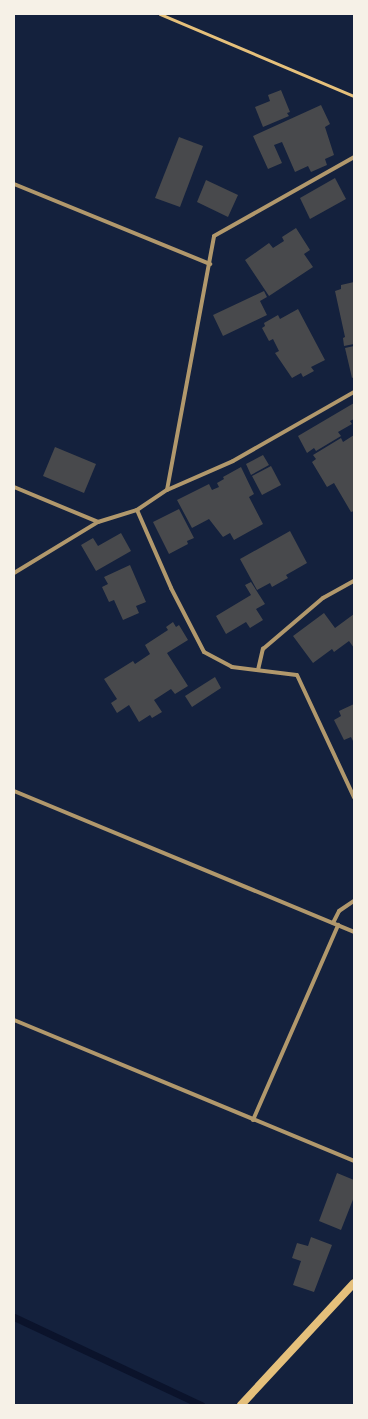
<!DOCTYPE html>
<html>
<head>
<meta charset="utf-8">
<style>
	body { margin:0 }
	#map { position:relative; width:368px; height:1419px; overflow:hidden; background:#14213d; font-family:Montserrat,sans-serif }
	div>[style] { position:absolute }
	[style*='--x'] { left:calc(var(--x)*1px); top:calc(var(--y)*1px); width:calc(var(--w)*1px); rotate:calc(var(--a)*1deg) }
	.stream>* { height:7px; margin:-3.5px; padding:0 3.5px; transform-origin:3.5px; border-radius:3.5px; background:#0b132b }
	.building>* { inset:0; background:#48494c }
	.path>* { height:2.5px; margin:-1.25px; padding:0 1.25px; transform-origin:1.25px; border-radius:1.25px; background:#e5c07b }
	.minor>* { height:4px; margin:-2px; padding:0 2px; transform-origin:2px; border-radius:2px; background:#b1986c }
	.secondary>* { height:8px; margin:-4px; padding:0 4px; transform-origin:4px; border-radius:4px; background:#e5c07b }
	span { translate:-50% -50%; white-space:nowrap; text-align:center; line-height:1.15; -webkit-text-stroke:3.5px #f6f1e7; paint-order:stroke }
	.frame { position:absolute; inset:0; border:15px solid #f6f1e7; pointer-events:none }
</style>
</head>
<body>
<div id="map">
	<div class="stream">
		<i style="--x:14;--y:1317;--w:207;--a:25.2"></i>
	</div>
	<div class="building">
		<i style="clip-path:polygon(281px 90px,290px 112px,287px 113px,289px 116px,263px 127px,255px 107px,270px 101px,268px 95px)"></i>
		<i style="clip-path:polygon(321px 105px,330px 124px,325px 127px,334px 155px,325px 159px,327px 165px,311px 172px,308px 166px,295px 172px,282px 142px,274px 145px,282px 163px,268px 169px,253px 136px)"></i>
		<i style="clip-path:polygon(179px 137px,203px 146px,180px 207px,155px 198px)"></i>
		<i style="clip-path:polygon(335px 178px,346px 199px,310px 219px,300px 198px)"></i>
		<i style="clip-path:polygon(206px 180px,238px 195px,228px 217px,197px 202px)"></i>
		<i style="clip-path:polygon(296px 228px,310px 250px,304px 254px,313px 267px,269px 296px,245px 260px,269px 243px,273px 248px,284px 241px,282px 237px)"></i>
		<i style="clip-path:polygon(354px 282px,354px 344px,344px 346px,343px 338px,345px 337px,335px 291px,341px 289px,341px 285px)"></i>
		<i style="clip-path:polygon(264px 291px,267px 297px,260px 301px,267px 315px,223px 336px,213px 315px)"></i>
		<i style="clip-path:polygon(298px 309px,325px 360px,311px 367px,314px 371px,303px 377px,301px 373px,292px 378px,275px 353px,279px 351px,273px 339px,269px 341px,262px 328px,265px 326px,264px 323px,278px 315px,280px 319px)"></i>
		<i style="clip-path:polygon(354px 346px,354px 377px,352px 378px,345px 348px)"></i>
		<i style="clip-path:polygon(354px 403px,354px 419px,350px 421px,352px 424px,338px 432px,341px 436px,316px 451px,314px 448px,307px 453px,298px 436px)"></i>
		<i style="clip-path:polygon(354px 435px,354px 511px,351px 512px,334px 483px,327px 487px,312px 462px,316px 459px,313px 455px,341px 438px,343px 442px)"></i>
		<i style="clip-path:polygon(55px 447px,96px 464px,84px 493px,43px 476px)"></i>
		<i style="clip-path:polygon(263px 455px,269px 465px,251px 475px,246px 464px)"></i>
		<i style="clip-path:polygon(271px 466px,281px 485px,262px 495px,252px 476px)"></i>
		<i style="clip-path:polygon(241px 467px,254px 494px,249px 497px,263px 524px,234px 540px,230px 533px,223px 537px,209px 519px,192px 528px,177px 500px,209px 484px,212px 490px,219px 487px,217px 483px,224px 479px,223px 477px)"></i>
		<i style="clip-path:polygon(179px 509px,194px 538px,187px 541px,188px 544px,169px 554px,153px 522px)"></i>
		<i style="clip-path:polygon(290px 531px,307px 563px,286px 575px,288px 578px,272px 587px,270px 583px,257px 590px,240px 559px)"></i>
		<i style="clip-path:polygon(121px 533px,131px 551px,96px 571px,81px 545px,93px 538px,98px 546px)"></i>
		<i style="clip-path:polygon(130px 565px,146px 602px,136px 606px,139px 613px,123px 620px,114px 600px,109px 602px,102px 587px,108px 584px,104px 577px)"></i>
		<i style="clip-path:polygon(251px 582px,265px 604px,256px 609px,263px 620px,250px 628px,246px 622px,226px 634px,216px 616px,251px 595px,245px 585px)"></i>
		<i style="clip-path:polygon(324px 613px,335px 628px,354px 614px,354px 648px,349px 641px,334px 652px,332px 649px,313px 663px,293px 636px)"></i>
		<i style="clip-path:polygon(173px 622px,176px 627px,179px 625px,188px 640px,167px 653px,188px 686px,175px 694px,171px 689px,154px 700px,162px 712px,152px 718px,150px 715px,139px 722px,129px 705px,117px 713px,111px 703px,117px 699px,104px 679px,133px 661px,135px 664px,150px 654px,145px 645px,168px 630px,166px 627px)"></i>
		<i style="clip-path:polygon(215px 677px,221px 688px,192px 707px,185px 696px)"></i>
		<i style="clip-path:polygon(354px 704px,354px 743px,351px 737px,344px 740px,334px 720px,341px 716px,339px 711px)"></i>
		<i style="clip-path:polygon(337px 1173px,354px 1180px,354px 1197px,341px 1230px,319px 1221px)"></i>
		<i style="clip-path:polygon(311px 1237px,332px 1245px,314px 1292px,293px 1285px,301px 1261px,292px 1258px,297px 1243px,308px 1246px)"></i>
	</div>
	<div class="path">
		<i style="--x:160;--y:14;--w:211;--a:22.9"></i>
	</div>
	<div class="minor">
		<i style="--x:14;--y:184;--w:212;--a:22.2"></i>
		<i style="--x:14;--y:487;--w:91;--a:22.6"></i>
		<i style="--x:167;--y:490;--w:258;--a:-79.5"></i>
		<i style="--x:214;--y:236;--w:161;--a:-29.4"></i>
		<i style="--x:137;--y:510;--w:85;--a:66.4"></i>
		<i style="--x:171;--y:588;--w:72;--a:62.7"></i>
		<i style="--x:204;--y:652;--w:32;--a:28"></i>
		<i style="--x:232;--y:667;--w:65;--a:7"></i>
		<i style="--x:297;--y:675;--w:135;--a:65"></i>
		<i style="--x:14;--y:573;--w:98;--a:-31.3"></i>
		<i style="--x:98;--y:522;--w:41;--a:-17.1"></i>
		<i style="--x:137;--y:510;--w:36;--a:-34"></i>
		<i style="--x:167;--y:490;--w:72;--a:-23.7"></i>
		<i style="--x:233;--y:461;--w:139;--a:-29.7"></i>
		<i style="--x:258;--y:670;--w:22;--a:-77"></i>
		<i style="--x:263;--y:649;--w:79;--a:-40.4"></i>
		<i style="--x:323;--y:598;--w:35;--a:-29"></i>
		<i style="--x:14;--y:791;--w:368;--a:22.5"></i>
		<i style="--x:333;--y:923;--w:13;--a:-63"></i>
		<i style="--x:339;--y:911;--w:18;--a:-34"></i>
		<i style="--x:14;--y:1020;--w:368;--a:22.5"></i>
		<i style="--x:253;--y:1120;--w:213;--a:-66.4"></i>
	</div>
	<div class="secondary">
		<i style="--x:241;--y:1405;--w:166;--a:-47.2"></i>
	</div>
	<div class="frame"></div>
</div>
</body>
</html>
